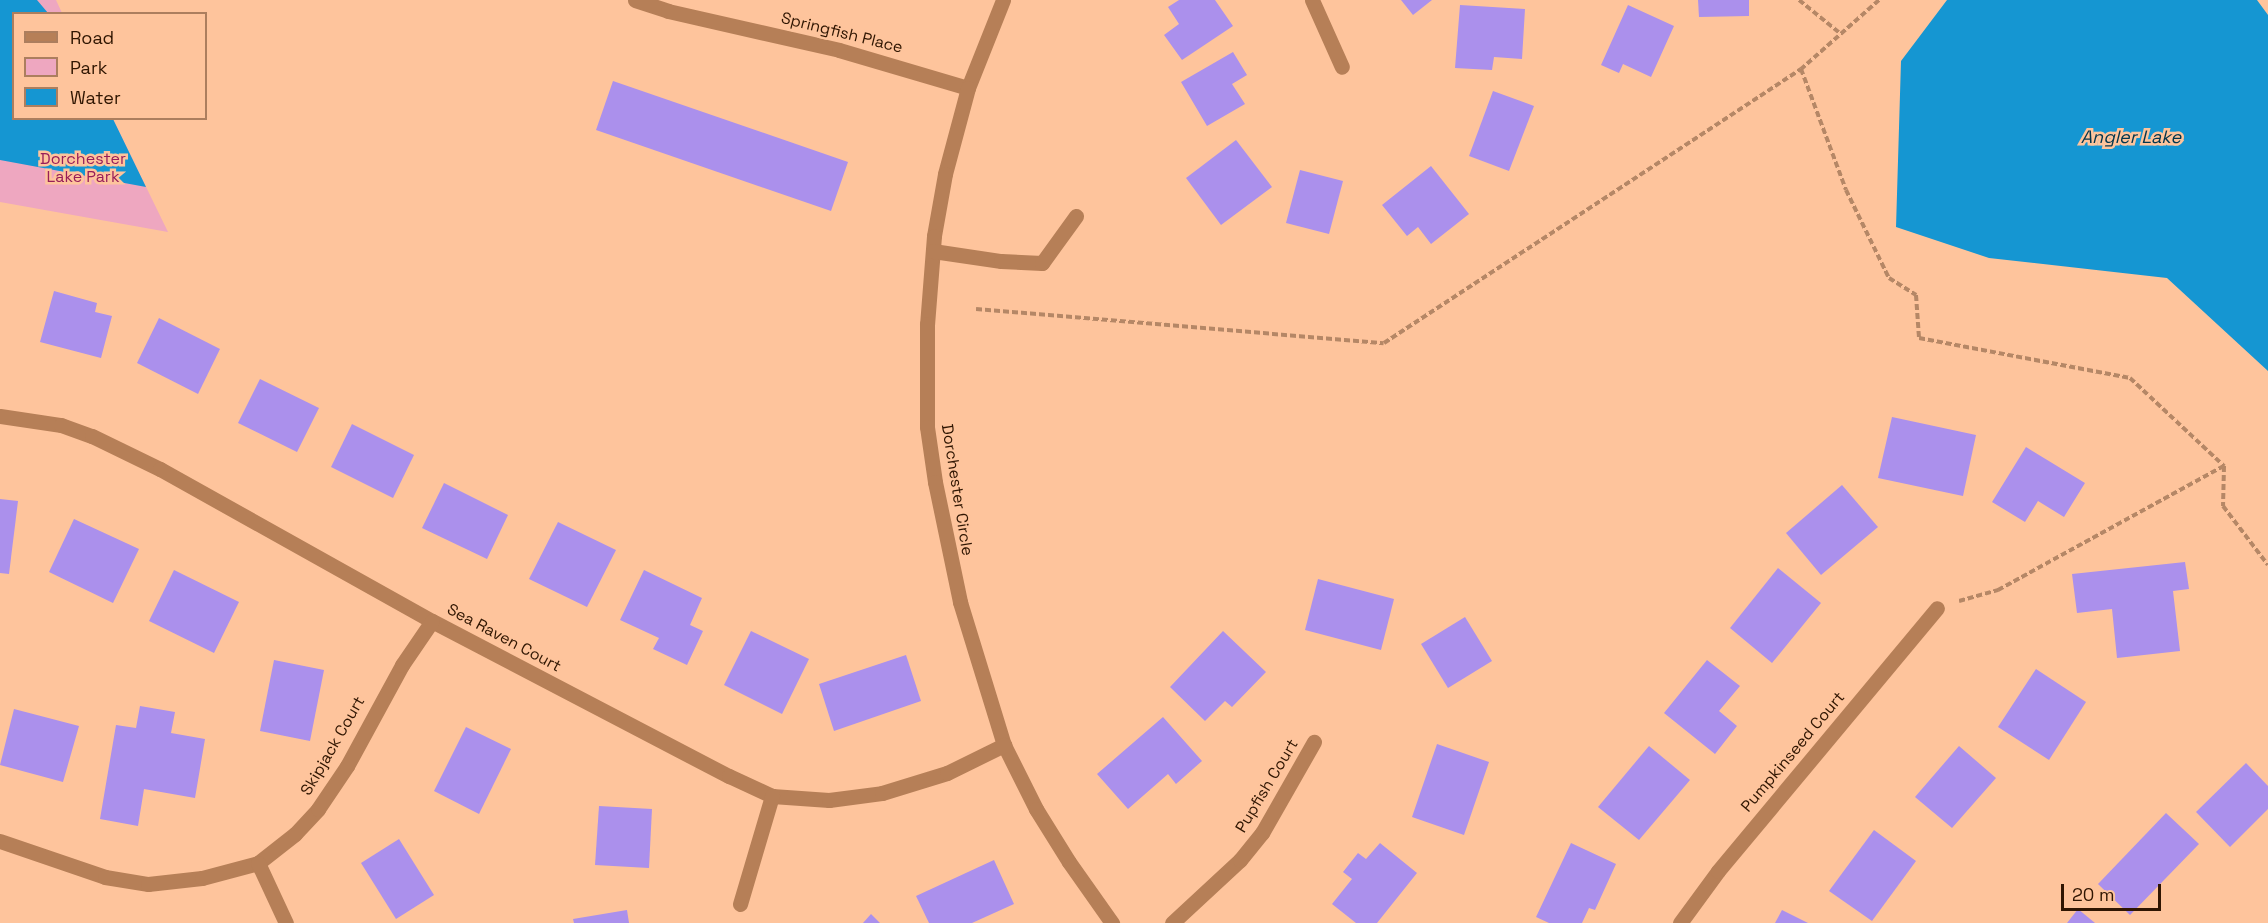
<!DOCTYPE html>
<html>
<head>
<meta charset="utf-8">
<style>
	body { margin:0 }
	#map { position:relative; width:2268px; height:923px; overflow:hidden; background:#fec49c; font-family:"Space Grotesk",sans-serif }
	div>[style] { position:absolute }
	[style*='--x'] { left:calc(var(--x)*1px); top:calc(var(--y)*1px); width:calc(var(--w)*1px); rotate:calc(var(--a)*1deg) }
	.green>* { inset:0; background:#eea7c0 }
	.water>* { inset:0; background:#1596d2 }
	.building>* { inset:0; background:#ab90ec }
	.path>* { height:4px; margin-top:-2px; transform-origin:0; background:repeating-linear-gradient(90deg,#b58766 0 6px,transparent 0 9px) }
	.minor>* { height:15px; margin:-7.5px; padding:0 7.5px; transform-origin:7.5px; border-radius:7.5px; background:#b67f57 }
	span { translate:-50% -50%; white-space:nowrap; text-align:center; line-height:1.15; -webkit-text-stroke:5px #fec49c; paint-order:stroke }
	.street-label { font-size:16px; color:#301602 }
	.park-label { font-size:16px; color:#981e59 }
	.water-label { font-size:18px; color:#02354d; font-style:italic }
	.legend { position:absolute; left:12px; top:12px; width:195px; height:108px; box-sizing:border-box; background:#fec49c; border:2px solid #ac7e5e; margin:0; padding:8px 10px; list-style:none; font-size:18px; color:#301602 }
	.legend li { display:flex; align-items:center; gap:12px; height:30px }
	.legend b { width:30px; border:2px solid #ac7e5e }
	.scale { position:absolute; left:2061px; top:884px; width:100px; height:27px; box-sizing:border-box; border:3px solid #301602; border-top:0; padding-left:8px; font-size:18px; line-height:21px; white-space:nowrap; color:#301602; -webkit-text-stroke:4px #fec49c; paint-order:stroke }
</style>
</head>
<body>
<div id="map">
	<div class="green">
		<i style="clip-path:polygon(0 0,56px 0,62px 13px,14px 14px,14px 118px,113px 119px,168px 232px,0 202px)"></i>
	</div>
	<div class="water">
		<i style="clip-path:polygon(0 0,37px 0,48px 13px,14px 14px,14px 118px,113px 119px,146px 187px,0 160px)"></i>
		<i style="clip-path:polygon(1947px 0,2257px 0,2268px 15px,2268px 371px,2167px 278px,1989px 258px,1896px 227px,1901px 61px)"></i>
	</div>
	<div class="building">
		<i style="clip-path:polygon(1179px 0,1215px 0,1233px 26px,1182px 60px,1164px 35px,1179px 24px,1168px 7px)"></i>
		<i style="clip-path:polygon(1401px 0,1432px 0,1413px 15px)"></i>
		<i style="clip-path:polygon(1698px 0,1749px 0,1749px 16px,1699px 17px)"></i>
		<i style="clip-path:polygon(1460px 5px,1525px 9px,1522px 59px,1494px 57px,1492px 70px,1455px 68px)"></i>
		<i style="clip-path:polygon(1628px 5px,1674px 26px,1651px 77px,1623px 64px,1619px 73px,1601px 65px)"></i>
		<i style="clip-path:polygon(1233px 52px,1247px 75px,1232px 84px,1245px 104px,1207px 126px,1181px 82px)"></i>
		<i style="clip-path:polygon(613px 81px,848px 162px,831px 211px,596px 130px)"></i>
		<i style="clip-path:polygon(1493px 91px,1534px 106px,1509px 171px,1469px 156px)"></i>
		<i style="clip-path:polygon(1236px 140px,1272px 187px,1221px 225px,1186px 178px)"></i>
		<i style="clip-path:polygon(1431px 166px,1469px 214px,1431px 244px,1418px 227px,1407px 236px,1382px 205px)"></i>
		<i style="clip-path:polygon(1300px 170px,1343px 181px,1329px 234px,1286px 223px)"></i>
		<i style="clip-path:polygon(54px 291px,97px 303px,95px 312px,112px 316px,101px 358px,40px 342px)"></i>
		<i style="clip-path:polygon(159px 318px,220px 349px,198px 394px,137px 363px)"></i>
		<i style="clip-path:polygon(260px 379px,319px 408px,297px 452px,238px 423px)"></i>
		<i style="clip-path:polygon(1892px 417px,1976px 435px,1963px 496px,1878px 478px)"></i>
		<i style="clip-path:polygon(352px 424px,414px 455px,393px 498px,331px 467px)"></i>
		<i style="clip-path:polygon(2026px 447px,2085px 483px,2064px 517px,2038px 501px,2025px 522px,1992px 502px)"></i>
		<i style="clip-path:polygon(444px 483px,508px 515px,487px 559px,422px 528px)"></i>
		<i style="clip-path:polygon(1842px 485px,1878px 527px,1821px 575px,1786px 533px)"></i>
		<i style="clip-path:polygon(0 499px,18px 501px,9px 574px,0 573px)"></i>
		<i style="clip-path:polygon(74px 519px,139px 549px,113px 603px,49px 572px)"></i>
		<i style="clip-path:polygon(558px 522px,616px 550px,587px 607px,529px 579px)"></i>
		<i style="clip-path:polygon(2185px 562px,2189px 589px,2173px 591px,2180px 651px,2117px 658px,2112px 609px,2077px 613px,2072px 574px)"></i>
		<i style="clip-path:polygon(1778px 568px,1821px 603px,1772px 663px,1730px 628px)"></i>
		<i style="clip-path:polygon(174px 570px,239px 602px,214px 653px,149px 621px)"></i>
		<i style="clip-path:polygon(644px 570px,702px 598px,690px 625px,703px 631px,687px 665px,653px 649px,659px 638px,620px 620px)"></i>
		<i style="clip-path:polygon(1318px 579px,1394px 599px,1381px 650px,1305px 630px)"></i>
		<i style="clip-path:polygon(1465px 617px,1492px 661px,1448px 688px,1421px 644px)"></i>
		<i style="clip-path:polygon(751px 631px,809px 659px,782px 714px,724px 685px)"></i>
		<i style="clip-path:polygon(1223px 631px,1266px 672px,1232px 707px,1225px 701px,1205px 721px,1170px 687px)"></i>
		<i style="clip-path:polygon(906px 655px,921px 701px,834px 731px,819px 684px)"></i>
		<i style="clip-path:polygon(274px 660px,324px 670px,310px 741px,260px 731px)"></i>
		<i style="clip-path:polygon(1707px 660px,1740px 686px,1719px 711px,1737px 726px,1715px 754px,1664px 713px)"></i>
		<i style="clip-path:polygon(2036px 669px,2086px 702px,2049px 760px,1998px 727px)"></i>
		<i style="clip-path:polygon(140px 706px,175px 712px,171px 733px,205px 739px,195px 798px,144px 789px,138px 826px,100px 819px,116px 725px,136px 728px)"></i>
		<i style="clip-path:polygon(14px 709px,79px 726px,63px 782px,0 765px)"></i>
		<i style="clip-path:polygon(1163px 717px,1202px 761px,1176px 784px,1168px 774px,1128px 809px,1097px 774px)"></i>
		<i style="clip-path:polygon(466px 727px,511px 749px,479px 814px,434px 791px)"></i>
		<i style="clip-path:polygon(1437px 744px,1489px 762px,1464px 835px,1412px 817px)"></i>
		<i style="clip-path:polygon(1649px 746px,1690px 780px,1639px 840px,1598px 807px)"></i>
		<i style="clip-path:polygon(1959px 746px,1996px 778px,1952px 828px,1915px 797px)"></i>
		<i style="clip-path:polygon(2246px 763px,2268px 786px,2268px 809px,2230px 847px,2196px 812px)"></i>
		<i style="clip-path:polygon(599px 806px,652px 809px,649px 868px,595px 865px)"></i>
		<i style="clip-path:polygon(2166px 813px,2199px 844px,2130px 915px,2098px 884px)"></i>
		<i style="clip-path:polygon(1874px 830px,1916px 861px,1872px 921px,1829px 891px)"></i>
		<i style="clip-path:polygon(399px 839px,434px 895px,396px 919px,361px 863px)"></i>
		<i style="clip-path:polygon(1380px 843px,1417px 873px,1377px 923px,1356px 923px,1332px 904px,1352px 879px,1343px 872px,1358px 853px,1366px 859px)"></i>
		<i style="clip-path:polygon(1571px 843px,1616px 864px,1595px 910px,1589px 908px,1582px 923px,1549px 923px,1536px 917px)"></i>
		<i style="clip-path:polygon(994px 860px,1014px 904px,972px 923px,929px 923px,916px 896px)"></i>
		<i style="clip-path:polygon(2078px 909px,2095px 923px,2067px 923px)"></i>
		<i style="clip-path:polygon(627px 910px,629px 923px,574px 923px,573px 919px)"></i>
		<i style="clip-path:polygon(1782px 910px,1808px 923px,1775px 923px)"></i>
		<i style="clip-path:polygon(871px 914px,880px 923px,863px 923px)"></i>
	</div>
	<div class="path">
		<i style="--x:1799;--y:0;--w:54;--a:39"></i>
		<i style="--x:1879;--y:0;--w:104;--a:138.5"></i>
		<i style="--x:1801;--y:69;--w:129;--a:69.6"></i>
		<i style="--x:1846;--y:190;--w:98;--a:64"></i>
		<i style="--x:1889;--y:278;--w:32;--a:32"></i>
		<i style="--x:1916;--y:295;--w:43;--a:86"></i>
		<i style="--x:1919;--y:338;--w:215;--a:10.7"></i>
		<i style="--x:2130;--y:378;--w:129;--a:43.1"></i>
		<i style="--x:2224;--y:466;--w:40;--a:91.4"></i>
		<i style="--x:2223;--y:506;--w:74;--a:52.7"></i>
		<i style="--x:976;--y:309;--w:409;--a:4.8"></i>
		<i style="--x:1384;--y:343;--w:499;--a:-33.3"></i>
		<i style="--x:1959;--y:601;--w:41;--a:-15.8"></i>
		<i style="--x:1998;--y:590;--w:258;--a:-28.8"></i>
	</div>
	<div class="minor">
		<i style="--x:635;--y:0;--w:35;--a:18"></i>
		<i style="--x:668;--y:11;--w:175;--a:12.8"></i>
		<i style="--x:839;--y:50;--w:134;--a:16.4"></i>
		<i style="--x:1003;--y:0;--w:95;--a:111.7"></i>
		<i style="--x:968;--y:88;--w:89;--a:105"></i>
		<i style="--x:945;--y:174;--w:63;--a:100.1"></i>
		<i style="--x:934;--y:236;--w:88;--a:94.5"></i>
		<i style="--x:927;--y:324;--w:103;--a:90"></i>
		<i style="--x:927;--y:427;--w:56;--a:81.7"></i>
		<i style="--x:935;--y:482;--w:123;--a:78.2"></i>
		<i style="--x:960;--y:602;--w:150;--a:72.9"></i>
		<i style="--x:1004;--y:745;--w:72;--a:63.4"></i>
		<i style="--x:1036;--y:809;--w:62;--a:58.1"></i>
		<i style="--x:1069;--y:862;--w:75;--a:54.8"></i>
		<i style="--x:1312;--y:0;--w:73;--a:65.9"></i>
		<i style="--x:933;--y:251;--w:69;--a:8.4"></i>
		<i style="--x:1001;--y:261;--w:41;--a:2.8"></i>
		<i style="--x:1042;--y:263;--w:58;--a:-54.1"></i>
		<i style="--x:0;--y:416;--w:62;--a:8.4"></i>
		<i style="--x:61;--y:425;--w:33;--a:20"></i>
		<i style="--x:92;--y:436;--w:76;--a:25.9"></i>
		<i style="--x:160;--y:469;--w:312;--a:29.2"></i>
		<i style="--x:432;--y:621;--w:335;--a:27.6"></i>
		<i style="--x:729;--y:776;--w:47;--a:24.9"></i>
		<i style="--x:772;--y:796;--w:57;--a:4"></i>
		<i style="--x:829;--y:800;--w:53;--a:-7.5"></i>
		<i style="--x:882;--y:793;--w:68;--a:-17.1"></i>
		<i style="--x:947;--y:773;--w:64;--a:-26.2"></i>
		<i style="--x:0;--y:841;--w:111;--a:18.9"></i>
		<i style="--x:105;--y:877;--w:44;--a:9.2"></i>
		<i style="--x:148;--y:884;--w:54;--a:-6.3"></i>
		<i style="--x:202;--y:878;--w:58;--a:-15"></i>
		<i style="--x:258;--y:863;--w:47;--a:-38.1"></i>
		<i style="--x:295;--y:834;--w:34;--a:-47"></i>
		<i style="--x:318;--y:809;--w:52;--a:-56"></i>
		<i style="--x:347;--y:766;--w:115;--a:-61.4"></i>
		<i style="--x:402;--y:665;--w:53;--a:-55.7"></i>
		<i style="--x:258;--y:863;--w:66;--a:65"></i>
		<i style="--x:740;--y:904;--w:113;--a:-73.5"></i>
		<i style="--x:1172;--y:923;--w:93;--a:-42.8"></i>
		<i style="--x:1240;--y:860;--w:35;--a:-51"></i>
		<i style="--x:1262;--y:833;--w:105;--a:-60.3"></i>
		<i style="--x:1680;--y:923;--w:64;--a:-53.8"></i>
		<i style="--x:1718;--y:871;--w:342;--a:-50.2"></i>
	</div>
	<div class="street-label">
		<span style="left:842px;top:33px;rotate:14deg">Springfish Place</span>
		<span style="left:957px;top:490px;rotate:81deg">Dorchester Circle</span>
		<span style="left:504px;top:638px;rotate:28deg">Sea Raven Court</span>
		<span style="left:333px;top:746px;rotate:-60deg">Skipjack Court</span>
		<span style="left:1793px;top:752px;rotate:-50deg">Pumpkinseed Court</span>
		<span style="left:1267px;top:786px;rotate:-59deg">Pupfish Court</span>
	</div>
	<div class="park-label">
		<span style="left:83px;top:168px">Dorchester<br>Lake Park</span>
	</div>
	<div class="water-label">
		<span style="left:2131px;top:137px">Angler Lake</span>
	</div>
	<ul class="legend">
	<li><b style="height:8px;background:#b67f57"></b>Road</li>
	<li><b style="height:16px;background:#eea7c0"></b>Park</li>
	<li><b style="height:16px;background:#1596d2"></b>Water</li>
	</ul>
	<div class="scale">20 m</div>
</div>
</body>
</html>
